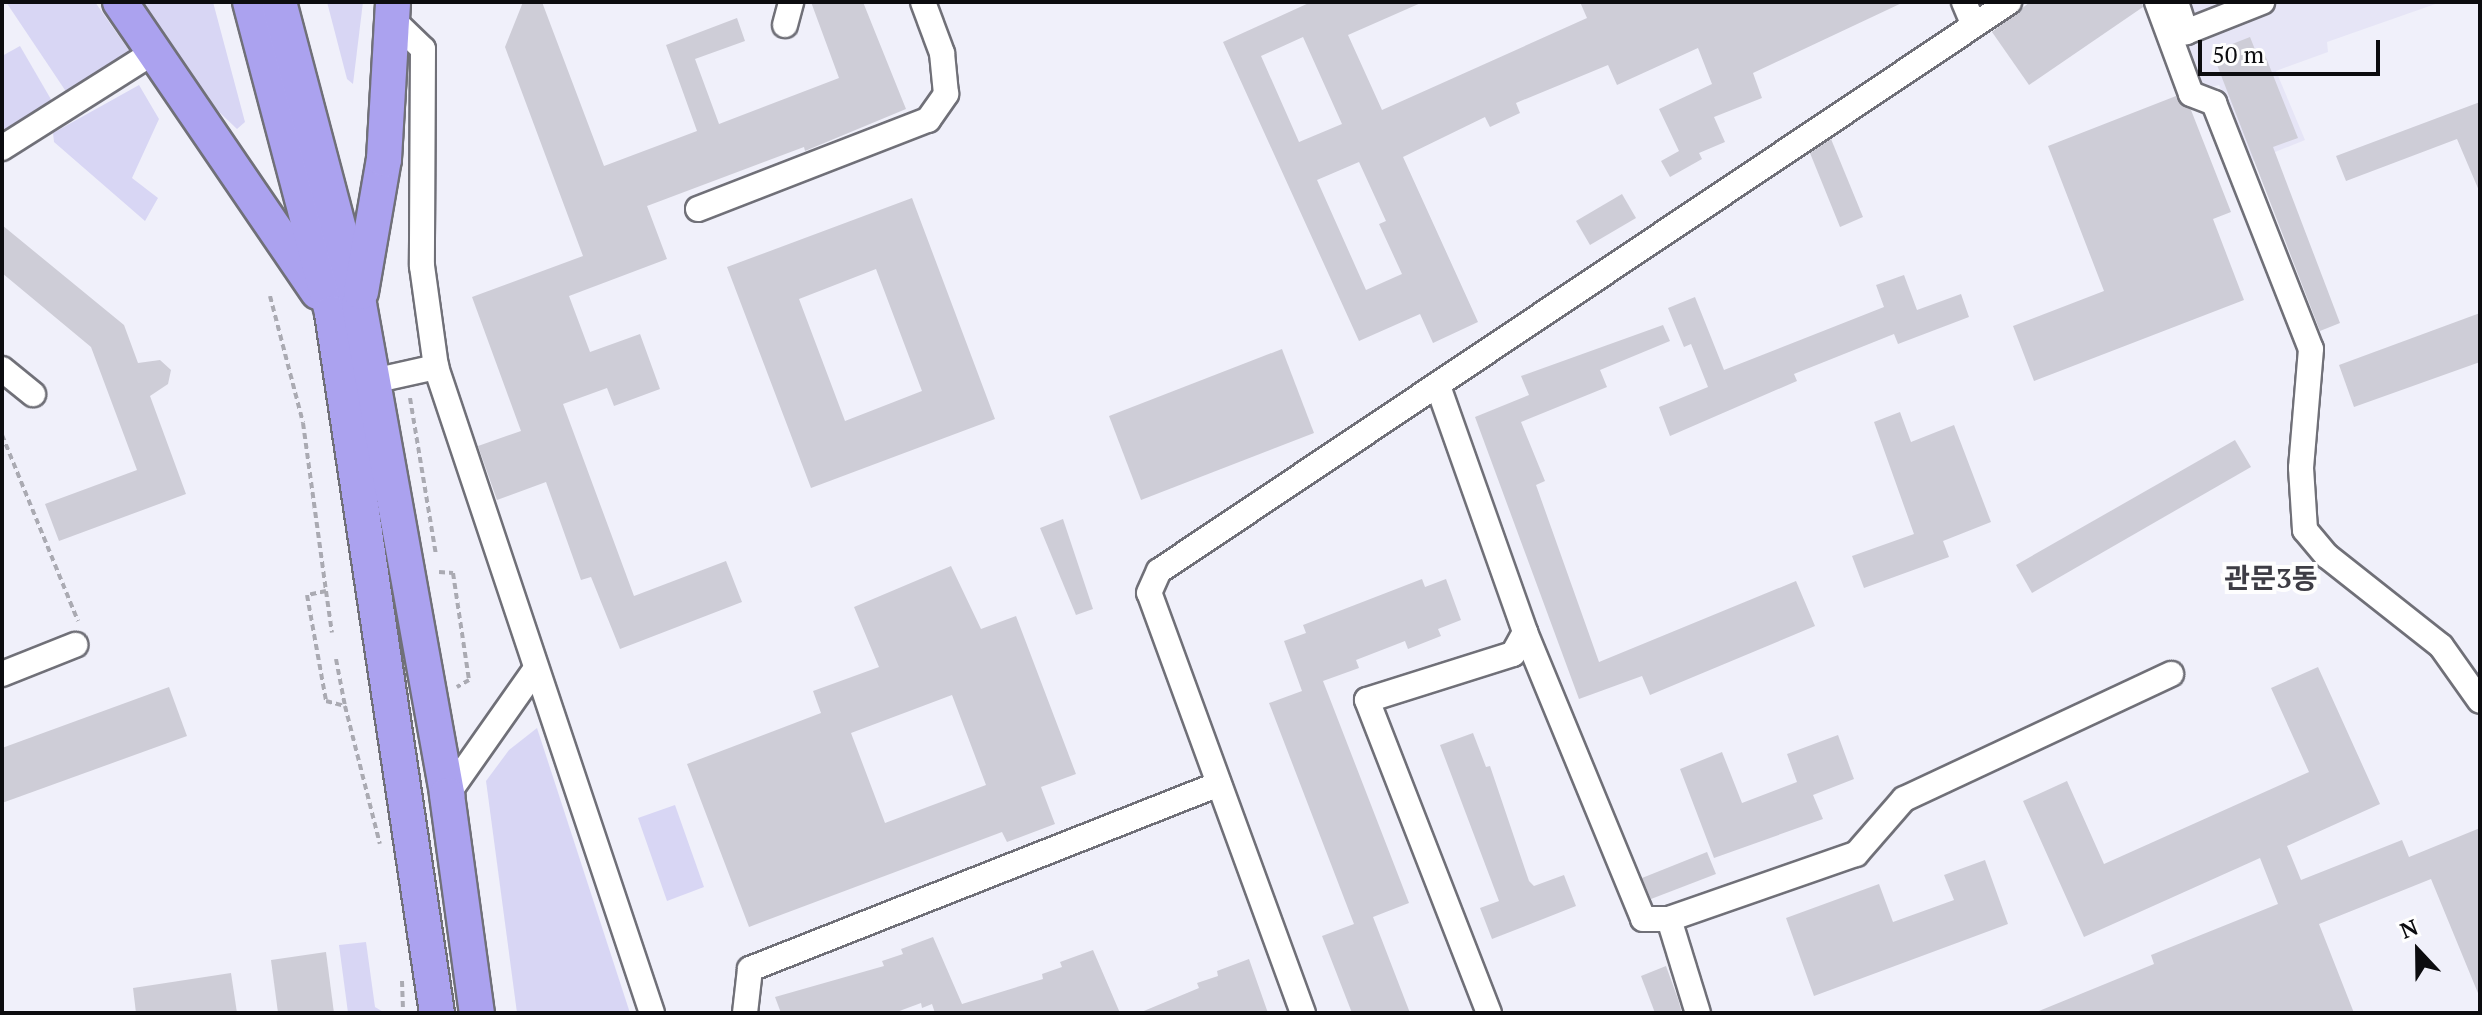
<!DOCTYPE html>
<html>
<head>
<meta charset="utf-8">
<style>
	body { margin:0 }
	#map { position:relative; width:2482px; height:1015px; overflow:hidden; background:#f0f0fa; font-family:"PT Serif","Noto Sans KR",serif }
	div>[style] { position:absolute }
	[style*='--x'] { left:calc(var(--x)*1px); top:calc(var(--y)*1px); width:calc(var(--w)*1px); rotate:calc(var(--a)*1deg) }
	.built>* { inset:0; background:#e6e5f6 }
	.green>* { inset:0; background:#d8d6f4 }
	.building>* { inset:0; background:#cecdd7 }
	.path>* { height:4px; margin-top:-2px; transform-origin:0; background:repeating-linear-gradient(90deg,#aaaab2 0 6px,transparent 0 10px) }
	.roads { filter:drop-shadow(2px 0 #707078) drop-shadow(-2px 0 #707078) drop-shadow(0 2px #707078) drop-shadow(0 -2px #707078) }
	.minor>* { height:24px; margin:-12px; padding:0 12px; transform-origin:12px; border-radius:12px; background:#fff }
	.highway>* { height:34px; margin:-17px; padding:0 17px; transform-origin:17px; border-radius:17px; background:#aba2ef }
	span { translate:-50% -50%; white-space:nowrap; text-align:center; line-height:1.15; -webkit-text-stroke:8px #fefefe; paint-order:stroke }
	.quarter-label { font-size:28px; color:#3e3d45; font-weight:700 }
	.frame { position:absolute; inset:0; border:4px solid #0c0c0f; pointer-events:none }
	.north { position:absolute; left:2378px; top:911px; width:80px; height:80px; -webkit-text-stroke:6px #fefefe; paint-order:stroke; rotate:338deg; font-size:22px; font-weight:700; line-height:32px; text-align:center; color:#0c0c0f }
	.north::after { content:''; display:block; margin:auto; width:28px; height:36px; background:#0c0c0f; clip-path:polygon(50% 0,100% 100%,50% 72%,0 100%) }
	.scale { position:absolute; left:2198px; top:40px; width:182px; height:36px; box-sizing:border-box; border:4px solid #0c0c0f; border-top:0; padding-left:10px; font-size:24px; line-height:28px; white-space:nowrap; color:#0c0c0f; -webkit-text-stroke:6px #fefefe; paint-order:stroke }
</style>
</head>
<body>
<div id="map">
	<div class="built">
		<i style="clip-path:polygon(2164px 2px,2441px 2px,2327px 42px,2328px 52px,2276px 71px,2305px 140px,2253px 161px,2219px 85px,2197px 91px)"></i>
	</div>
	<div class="green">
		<i style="clip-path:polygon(6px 2px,95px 2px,133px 56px,71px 99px)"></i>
		<i style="clip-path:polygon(142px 2px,213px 2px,245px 122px,237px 129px,216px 109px)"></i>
		<i style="clip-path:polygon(327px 2px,363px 2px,353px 84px,347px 79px)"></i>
		<i style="clip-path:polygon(20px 46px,56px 108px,2px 144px,2px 56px)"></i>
		<i style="clip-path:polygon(139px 85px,159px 119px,132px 178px,158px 198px,145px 221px,54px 142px,53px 133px)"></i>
		<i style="clip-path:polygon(537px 728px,630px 1013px,517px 1013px,486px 781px,509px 750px)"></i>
		<i style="clip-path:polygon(675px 805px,704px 887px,667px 901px,638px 818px)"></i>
		<i style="clip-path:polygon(366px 942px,375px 1007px,385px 1013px,348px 1013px,339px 945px)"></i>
	</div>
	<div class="building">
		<i style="clip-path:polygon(523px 2px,542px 2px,604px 166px,697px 131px,666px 45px,737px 18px,745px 41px,695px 59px,719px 124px,839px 78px,811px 2px,863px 2px,906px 109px,805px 151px,804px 147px,647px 206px,667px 259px,569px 296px,590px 352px,640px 334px,660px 389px,614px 406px,607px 388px,563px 404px,634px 596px,726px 561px,742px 602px,620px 649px,591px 577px,581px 580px,546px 482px,497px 500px,478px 446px,521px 431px,472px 297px,583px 256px,505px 47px)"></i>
		<i style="clip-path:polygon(evenodd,1311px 2px,1423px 2px,1348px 35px,1382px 110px,1587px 18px,1580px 2px,1904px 2px,1753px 73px,1762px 98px,1714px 117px,1725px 142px,1699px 153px,1702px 159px,1670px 177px,1661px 161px,1679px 151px,1659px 109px,1712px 84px,1698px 48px,1617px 85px,1608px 65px,1516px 103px,1520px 113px,1490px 127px,1485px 117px,1403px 157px,1478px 322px,1433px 343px,1420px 314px,1359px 341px,1223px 42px,1311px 2px,1303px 37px,1342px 124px,1299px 142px,1261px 56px,1303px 37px,1311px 2px,1359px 162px,1386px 221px,1379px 224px,1402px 274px,1366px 290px,1317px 180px,1359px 162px)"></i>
		<i style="clip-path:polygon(2030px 2px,2142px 2px,2143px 7px,2029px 85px,1992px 32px)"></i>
		<i style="clip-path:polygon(2250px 37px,2258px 57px,2265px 55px,2298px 138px,2273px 147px,2340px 323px,2320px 331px,2212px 52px)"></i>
		<i style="clip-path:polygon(2176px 96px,2191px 110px,2231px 212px,2213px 219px,2244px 300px,2034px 381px,2013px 326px,2104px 291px,2048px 146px)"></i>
		<i style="clip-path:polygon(2480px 102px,2480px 193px,2457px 139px,2346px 181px,2336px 156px)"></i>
		<i style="clip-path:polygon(1831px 139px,1863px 217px,1840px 227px,1810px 153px)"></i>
		<i style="clip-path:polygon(1622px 194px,1636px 218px,1590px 245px,1576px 221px)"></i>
		<i style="clip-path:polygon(evenodd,912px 198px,995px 419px,811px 488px,727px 267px,912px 198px,876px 269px,922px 391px,845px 421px,799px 299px,876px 269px)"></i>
		<i style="clip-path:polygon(2px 225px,124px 325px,138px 363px,160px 360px,171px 370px,168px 384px,150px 396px,186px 494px,59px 541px,45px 504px,137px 470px,91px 347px,2px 273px)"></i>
		<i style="clip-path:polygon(1904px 275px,1917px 310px,1961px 294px,1969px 317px,1898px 344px,1894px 334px,1794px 374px,1797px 381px,1670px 436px,1659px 407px,1708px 387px,1691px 344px,1684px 347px,1668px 308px,1695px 297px,1724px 370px,1884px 307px,1876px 285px)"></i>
		<i style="clip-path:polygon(2480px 313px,2480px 362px,2354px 407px,2339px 365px)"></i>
		<i style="clip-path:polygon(1663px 325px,1670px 341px,1600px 370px,1607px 387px,1521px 422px,1545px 481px,1536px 485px,1599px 662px,1796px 581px,1815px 626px,1650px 695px,1642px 676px,1579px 699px,1475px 417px,1529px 395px,1521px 376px)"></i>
		<i style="clip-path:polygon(1282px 349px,1314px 433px,1141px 500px,1109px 416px)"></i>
		<i style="clip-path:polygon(1900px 412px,1911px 442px,1954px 425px,1991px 522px,1943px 541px,1949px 557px,1864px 588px,1852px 556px,1914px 534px,1874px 422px)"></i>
		<i style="clip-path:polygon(2235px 440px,2251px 467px,2032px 593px,2016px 565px)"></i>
		<i style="clip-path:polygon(1063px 519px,1093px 609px,1076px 615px,1040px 528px)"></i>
		<i style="clip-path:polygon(evenodd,951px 566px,981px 629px,1016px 616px,1076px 774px,1041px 787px,1055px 824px,1007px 842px,1002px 832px,749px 927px,687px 764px,821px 713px,813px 691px,879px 667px,854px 607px,951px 566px,952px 695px,986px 785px,885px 823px,851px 733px,952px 695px)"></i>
		<i style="clip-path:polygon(1422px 579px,1425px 587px,1446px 579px,1461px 620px,1438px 629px,1441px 636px,1408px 649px,1405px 641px,1356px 660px,1359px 668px,1323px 681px,1409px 903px,1373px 917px,1410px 1013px,1352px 1013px,1322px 936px,1354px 924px,1269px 703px,1302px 691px,1284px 641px,1306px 633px,1303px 625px)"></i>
		<i style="clip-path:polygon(2318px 667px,2380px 804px,2287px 846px,2301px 880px,2402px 840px,2409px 857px,2480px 828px,2480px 998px,2431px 879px,2319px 924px,2354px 1013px,2034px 1013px,2154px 964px,2151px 955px,2278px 904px,2260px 858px,2084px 937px,2023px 801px,2067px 781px,2104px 864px,2309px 772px,2271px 688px)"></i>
		<i style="clip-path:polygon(169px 687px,187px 736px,2px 803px,2px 748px)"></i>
		<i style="clip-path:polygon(1473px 733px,1486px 767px,1490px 766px,1529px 881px,1534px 886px,1564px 875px,1576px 906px,1492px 939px,1480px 908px,1499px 901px,1440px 745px)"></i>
		<i style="clip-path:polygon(1838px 735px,1854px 779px,1813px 795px,1823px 819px,1714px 858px,1680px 769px,1722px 752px,1742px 803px,1797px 782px,1787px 754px)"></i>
		<i style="clip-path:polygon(1707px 852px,1716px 874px,1651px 899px,1642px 878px)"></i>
		<i style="clip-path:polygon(1985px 860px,2008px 924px,1814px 996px,1786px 918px,1879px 884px,1893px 922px,1954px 900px,1944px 875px)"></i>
		<i style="clip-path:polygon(933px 937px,962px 1004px,1043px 979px,1042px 974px,1062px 967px,1060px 962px,1093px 950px,1120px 1013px,935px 1013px,932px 1004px,922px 1008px,921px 1003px,894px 1013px,781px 1013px,775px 997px,884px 966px,882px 961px,903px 954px,901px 949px)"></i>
		<i style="clip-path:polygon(326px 952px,334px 1013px,278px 1013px,271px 960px)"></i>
		<i style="clip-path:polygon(1249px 959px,1268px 1013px,1139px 1013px,1199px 988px,1197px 983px,1218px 976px,1217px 971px)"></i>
		<i style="clip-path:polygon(1666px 966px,1678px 999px,1682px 1013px,1655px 1013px,1641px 976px)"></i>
		<i style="clip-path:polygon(231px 973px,237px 1013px,136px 1013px,133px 988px)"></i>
	</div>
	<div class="path">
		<i style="--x:270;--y:296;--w:131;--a:75.4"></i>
		<i style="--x:303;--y:423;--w:170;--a:82.2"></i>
		<i style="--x:326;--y:591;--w:19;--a:168"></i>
		<i style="--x:307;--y:595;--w:108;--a:79.8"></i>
		<i style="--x:326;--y:701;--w:20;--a:15"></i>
		<i style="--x:345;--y:706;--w:142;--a:75.8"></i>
		<i style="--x:410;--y:398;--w:159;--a:80.6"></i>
		<i style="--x:2;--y:435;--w:201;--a:67.8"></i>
		<i style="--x:439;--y:572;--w:14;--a:4"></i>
		<i style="--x:453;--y:573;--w:108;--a:81.5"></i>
		<i style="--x:469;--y:680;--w:14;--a:150"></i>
		<i style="--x:326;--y:591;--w:42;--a:81.9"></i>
		<i style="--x:336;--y:659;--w:48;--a:79.2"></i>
		<i style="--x:402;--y:981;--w:32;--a:88"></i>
	</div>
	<div class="roads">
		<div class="minor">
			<i style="--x:1964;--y:2;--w:25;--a:67"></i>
			<i style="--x:2157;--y:2;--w:98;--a:69.7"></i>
			<i style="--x:2191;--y:94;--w:25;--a:21"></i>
			<i style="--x:2214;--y:103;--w:264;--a:68.5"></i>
			<i style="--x:2311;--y:349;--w:119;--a:94.8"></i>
			<i style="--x:2301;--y:468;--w:62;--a:86.3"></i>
			<i style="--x:2305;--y:530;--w:34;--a:50"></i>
			<i style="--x:2327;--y:556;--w:145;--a:38.3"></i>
			<i style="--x:2441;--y:646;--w:67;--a:54.7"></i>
			<i style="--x:2176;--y:2;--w:32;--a:72"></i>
			<i style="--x:2186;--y:32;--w:82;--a:-21.5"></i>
			<i style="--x:392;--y:19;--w:43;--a:44.1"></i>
			<i style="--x:423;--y:49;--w:217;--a:90.3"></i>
			<i style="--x:422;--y:266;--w:102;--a:82.1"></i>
			<i style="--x:436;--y:367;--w:681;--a:71.51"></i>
			<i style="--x:785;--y:25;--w:24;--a:-75"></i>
			<i style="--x:2;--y:148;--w:180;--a:-32.3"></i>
			<i style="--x:698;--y:209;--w:247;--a:-21.2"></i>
			<i style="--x:928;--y:120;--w:32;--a:-55"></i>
			<i style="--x:946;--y:94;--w:41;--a:-95.6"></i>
			<i style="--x:942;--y:53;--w:54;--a:-110.4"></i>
			<i style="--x:2;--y:369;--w:40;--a:39"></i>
			<i style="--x:373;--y:381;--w:65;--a:-12.5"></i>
			<i style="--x:1438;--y:386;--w:261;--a:70.5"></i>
			<i style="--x:1525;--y:632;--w:310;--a:67.6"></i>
			<i style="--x:1643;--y:919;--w:26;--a:0"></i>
			<i style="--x:1669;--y:919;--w:198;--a:-19.2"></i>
			<i style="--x:1856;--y:854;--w:73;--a:-48.9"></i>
			<i style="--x:1904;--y:799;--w:295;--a:-25.1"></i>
			<i style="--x:2;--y:674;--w:79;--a:-21.7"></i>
			<i style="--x:447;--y:795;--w:153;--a:-54.9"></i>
			<i style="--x:1669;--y:919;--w:98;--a:72.9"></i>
			<i style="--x:745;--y:1013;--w:44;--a:-83.5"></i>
			<i style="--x:750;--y:969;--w:504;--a:-21.53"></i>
			<i style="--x:1303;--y:1013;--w:447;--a:-110.1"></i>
			<i style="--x:1149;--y:593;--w:24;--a:-66"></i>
			<i style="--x:1159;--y:571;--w:1023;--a:-33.8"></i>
			<i style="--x:1489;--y:1013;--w:336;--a:-111.3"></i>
			<i style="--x:1367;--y:700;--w:153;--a:-17.5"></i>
			<i style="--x:1513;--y:654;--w:25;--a:-61"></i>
		</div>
		<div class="highway">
			<i style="--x:120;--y:2;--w:351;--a:55.7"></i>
			<i style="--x:250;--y:2;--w:322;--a:75.2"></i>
			<i style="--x:332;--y:313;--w:708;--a:81.47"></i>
			<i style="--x:279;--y:2;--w:312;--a:75.2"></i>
			<i style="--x:359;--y:304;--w:499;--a:79.8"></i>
			<i style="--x:447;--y:795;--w:220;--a:82.2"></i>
			<i style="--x:361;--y:292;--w:135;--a:-80.2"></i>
			<i style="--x:384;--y:159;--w:157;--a:-86.7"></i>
		</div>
	</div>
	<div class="quarter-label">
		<span style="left:2271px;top:578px">관문3동</span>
	</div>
	<div class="frame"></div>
	<div class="north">N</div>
	<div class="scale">50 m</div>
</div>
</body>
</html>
